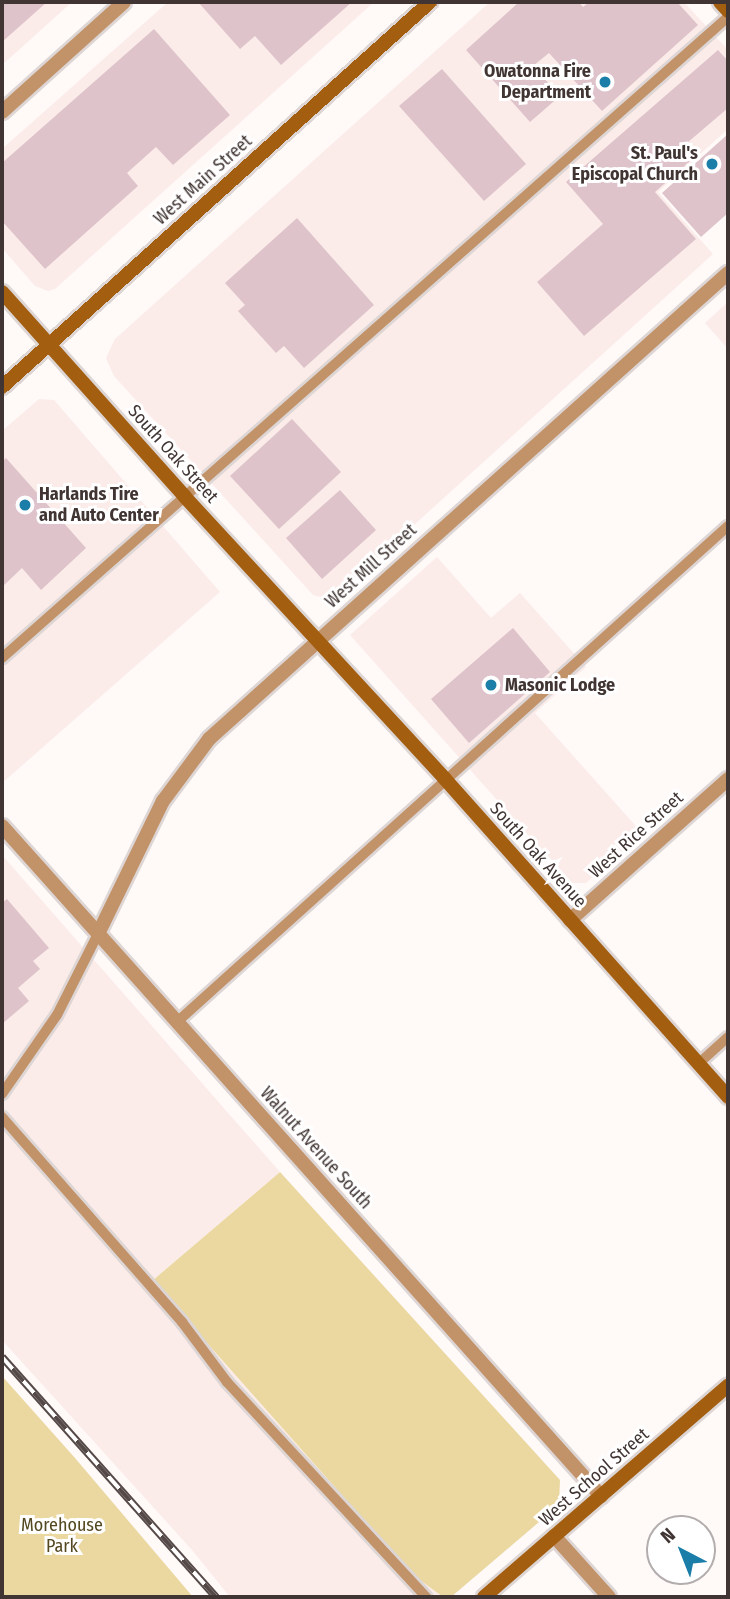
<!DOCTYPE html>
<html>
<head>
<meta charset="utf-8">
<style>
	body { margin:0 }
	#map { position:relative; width:730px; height:1599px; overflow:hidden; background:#fff9f8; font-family:"Fira Sans Condensed",sans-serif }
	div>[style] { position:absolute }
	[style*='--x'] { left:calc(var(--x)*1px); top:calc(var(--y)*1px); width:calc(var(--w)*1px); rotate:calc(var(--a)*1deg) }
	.built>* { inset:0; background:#fbece9 }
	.green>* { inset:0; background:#ead8a0 }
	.building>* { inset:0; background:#dec3cb }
	.roads { filter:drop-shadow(2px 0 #ddd6d5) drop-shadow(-2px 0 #ddd6d5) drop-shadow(0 2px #ddd6d5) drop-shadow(0 -2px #ddd6d5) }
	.lane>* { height:10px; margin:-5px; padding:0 5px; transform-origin:5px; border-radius:5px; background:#c29269 }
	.street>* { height:14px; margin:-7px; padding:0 7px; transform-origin:7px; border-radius:7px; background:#c29269 }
	.secondary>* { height:14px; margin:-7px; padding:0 7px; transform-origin:7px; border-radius:7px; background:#a35e0f }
	.rail>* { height:8px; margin-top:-4px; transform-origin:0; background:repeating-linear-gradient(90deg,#fff 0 16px,#554a48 0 32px); box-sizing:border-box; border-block:2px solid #554a48 }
	.dots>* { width:19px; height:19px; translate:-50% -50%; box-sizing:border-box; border:4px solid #fff; border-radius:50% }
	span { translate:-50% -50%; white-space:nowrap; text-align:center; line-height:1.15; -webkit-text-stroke:6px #fff; paint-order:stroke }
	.poi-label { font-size:18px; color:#403533; font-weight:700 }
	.right { translate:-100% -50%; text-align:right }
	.left { translate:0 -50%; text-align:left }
	.street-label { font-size:18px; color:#403533 }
	.park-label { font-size:18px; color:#544820 }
	.frame { position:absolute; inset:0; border:4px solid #403533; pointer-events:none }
	.north { position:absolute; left:646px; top:1515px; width:70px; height:70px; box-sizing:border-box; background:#fff; border:2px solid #b3aead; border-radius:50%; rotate:318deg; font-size:19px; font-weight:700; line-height:28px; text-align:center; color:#403533 }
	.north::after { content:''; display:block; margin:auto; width:24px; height:32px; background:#1a7ea9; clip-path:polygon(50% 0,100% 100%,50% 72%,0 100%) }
</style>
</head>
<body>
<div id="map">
	<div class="built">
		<i style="clip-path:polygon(2px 2px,72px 2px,2px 65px)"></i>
		<i style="clip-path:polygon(168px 2px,374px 2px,55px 289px,48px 291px,35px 286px,2px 248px,2px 149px)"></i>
		<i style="clip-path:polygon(490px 2px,684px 2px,728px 50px,728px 129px,658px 192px,713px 254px,340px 592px,329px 599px,313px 595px,114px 376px,106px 358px,115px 339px)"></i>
		<i style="clip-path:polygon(728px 302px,728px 349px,705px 323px)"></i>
		<i style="clip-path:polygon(39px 399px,54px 400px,220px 592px,2px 783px,2px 431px)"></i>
		<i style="clip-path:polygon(437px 557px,491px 618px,520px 593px,586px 667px,535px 713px,642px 833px,586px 883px,571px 883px,350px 635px)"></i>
		<i style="clip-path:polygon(2px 855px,280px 1172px,152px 1281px,412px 1574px,443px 1597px,230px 1597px,192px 1550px,2px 1340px)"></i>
	</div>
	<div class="green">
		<i style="clip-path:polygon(280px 1172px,560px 1480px,559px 1505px,451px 1597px,443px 1597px,412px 1574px,152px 1281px)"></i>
		<i style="clip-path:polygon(2px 1376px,75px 1458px,193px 1597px,2px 1597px)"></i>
	</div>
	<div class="building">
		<i style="clip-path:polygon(2px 2px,47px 2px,2px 42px)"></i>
		<i style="clip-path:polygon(198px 2px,352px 2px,281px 65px,255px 36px,240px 49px)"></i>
		<i style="clip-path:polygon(519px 2px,579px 2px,583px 7px,589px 2px,677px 2px,698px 25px,602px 111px,549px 53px,533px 66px,560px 96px,530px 122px,466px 50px)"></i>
		<i style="clip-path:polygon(154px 29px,230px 115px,173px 165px,156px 147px,127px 173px,138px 186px,45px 269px,2px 221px,2px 163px)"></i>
		<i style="clip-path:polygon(718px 50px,728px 61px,728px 108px,687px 143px,697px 155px,655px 192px,696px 239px,584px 336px,537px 282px,603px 224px,566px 182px)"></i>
		<i style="clip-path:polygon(442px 69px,526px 164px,484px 201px,399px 106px)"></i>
		<i style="clip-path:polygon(728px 134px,728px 213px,701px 237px,662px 193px)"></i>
		<i style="clip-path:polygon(297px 218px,374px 305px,304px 368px,284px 346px,276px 353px,238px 311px,245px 305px,225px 283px)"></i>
		<i style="clip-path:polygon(292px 419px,341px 472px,279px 529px,230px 476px)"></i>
		<i style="clip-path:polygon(6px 458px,86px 548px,41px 590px,22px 568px,2px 587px,2px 462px)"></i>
		<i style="clip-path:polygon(340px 490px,376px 530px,322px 579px,286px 538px)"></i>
		<i style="clip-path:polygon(513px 628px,550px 672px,469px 743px,431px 699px)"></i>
		<i style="clip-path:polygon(7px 899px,49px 948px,33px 961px,40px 969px,18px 988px,29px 1001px,2px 1024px,2px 903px)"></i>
	</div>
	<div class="roads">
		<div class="lane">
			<i style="--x:2;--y:658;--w:968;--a:-41.44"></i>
			<i style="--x:177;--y:1022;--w:741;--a:-41.99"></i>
			<i style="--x:698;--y:1064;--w:40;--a:-42"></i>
			<i style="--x:2;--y:1094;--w:96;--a:-55.2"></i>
			<i style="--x:57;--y:1015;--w:91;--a:-63.2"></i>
			<i style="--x:2;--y:1117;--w:273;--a:48.7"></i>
			<i style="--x:182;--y:1322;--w:75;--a:53.1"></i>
			<i style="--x:227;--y:1382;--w:293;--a:47.2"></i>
		</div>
		<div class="street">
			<i style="--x:2;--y:112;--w:164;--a:-42"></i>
			<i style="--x:2;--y:826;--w:899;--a:48.2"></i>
			<i style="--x:570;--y:920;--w:212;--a:-41.7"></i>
			<i style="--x:98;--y:934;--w:148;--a:-64"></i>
			<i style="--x:163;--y:801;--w:77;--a:-53.4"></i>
			<i style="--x:209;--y:739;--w:698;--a:-41.92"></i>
			<i style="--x:554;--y:1536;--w:82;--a:48"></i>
		</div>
		<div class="secondary">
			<i style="--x:720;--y:2;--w:12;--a:48"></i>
			<i style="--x:2;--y:292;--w:275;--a:48.2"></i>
			<i style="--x:185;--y:497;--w:384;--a:47.3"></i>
			<i style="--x:445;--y:779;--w:426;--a:48.3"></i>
			<i style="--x:2;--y:387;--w:576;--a:-41.97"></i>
			<i style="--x:484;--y:1597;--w:323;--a:-40.9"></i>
		</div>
	</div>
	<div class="rail">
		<i style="--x:2;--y:1357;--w:322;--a:48.3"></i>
	</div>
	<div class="dots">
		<i style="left:605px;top:82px;background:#1a7ea9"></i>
		<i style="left:712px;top:164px;background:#1a7ea9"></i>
		<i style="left:25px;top:505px;background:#1a7ea9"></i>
		<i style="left:491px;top:685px;background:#1a7ea9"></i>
	</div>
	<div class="poi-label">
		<span class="right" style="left:591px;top:82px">Owatonna Fire<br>Department</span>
		<span class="right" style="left:698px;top:164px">St. Paul's<br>Episcopal Church</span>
		<span class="left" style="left:39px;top:505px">Harlands Tire<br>and Auto Center</span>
		<span class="left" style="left:505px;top:685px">Masonic Lodge</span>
	</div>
	<div class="street-label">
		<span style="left:203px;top:180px;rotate:-42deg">West Main Street</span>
		<span style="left:173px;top:454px;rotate:48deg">South Oak Street</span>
		<span style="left:371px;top:566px;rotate:-42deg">West Mill Street</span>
		<span style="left:636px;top:835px;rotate:-42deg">West Rice Street</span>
		<span style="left:538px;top:855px;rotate:48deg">South Oak Avenue</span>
		<span style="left:316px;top:1148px;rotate:48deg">Walnut Avenue South</span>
		<span style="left:594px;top:1477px;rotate:-41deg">West School Street</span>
	</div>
	<div class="park-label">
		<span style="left:62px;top:1536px">Morehouse<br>Park</span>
	</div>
	<div class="frame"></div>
	<div class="north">N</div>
</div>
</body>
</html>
